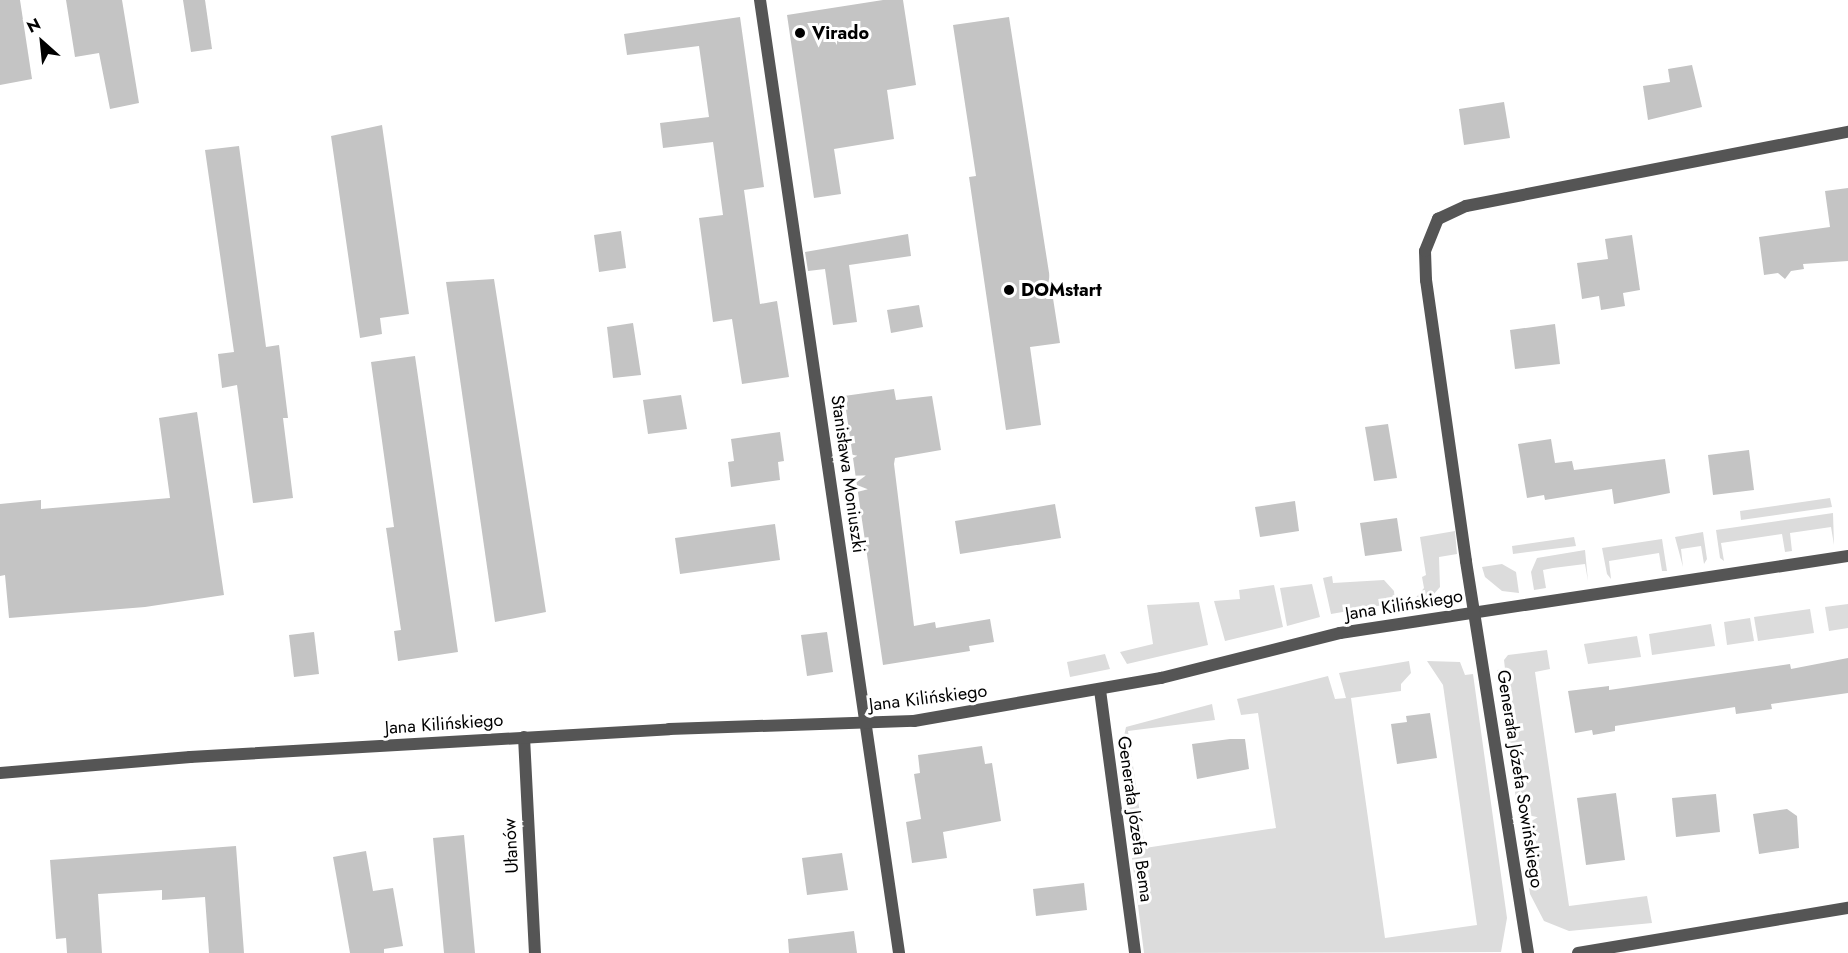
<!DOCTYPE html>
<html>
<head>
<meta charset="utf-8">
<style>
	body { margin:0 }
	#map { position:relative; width:1848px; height:953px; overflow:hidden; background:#fff; font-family:Jost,sans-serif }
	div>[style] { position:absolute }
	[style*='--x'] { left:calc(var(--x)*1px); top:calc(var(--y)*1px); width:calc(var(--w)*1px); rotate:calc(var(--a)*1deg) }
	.green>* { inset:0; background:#dcdcdc }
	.building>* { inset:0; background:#c4c4c4 }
	.minor>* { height:12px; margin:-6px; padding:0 6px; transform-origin:6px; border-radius:6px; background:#555 }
	.dots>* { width:16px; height:16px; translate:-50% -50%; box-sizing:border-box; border:3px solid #fff; border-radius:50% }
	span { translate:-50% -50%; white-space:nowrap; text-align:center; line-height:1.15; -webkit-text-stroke:6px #fff; paint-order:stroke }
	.poi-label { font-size:18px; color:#000; font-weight:700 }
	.left { translate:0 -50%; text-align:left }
	.street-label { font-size:18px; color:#000 }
	.north { position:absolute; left:12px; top:12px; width:60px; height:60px; -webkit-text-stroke:4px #fff; paint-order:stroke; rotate:333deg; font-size:16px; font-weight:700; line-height:24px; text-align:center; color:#000 }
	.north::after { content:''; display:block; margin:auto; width:21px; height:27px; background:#000; clip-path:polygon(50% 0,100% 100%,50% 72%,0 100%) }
</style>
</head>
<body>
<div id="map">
	<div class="green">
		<i style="clip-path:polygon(1830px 498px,1832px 507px,1741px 520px,1740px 511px)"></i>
		<i style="clip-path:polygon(1833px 513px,1834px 545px,1831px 527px,1790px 533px,1792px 551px,1785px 552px,1782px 534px,1721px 543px,1724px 561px,1720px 558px,1716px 530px)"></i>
		<i style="clip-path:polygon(1455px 531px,1457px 554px,1439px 557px,1440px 587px,1433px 595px,1413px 601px,1424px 588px,1422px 577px,1426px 575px,1420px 537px)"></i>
		<i style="clip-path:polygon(1703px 532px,1707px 559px,1704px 564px,1701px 546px,1681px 549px,1683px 567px,1675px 537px)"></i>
		<i style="clip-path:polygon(1574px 537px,1576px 546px,1513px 554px,1512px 546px)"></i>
		<i style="clip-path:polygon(1662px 539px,1667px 571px,1662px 571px,1659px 553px,1609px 561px,1611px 579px,1607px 574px,1602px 548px)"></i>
		<i style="clip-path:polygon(1585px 550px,1588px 581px,1585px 564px,1553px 568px,1543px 570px,1546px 588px,1534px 590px,1531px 572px,1537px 558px)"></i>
		<i style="clip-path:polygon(1502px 564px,1516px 572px,1519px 593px,1502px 591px,1485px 577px,1482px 567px)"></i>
		<i style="clip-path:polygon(1332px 576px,1333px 583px,1384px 580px,1394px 591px,1395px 603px,1331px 614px,1323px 578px)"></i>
		<i style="clip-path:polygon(1312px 584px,1320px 617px,1287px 626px,1280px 588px)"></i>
		<i style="clip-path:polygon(1274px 585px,1283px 627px,1225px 641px,1214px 601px,1240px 599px,1239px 590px)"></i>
		<i style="clip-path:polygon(1199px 602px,1208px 645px,1127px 664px,1120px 652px,1153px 644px,1147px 605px)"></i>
		<i style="clip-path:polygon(1848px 604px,1848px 628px,1829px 631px,1825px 607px)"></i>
		<i style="clip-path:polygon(1810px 609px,1814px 633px,1758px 641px,1754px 617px)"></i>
		<i style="clip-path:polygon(1750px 618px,1754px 641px,1727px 645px,1724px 622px)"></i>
		<i style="clip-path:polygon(1711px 624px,1715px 646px,1652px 655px,1649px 634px)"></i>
		<i style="clip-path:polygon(1637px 636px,1641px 657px,1588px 664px,1584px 644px)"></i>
		<i style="clip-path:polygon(1547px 650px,1550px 669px,1535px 672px,1569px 906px,1647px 896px,1652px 923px,1569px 931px,1544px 921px,1530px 894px,1497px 670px,1505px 669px,1504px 660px,1508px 655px)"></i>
		<i style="clip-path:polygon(1105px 654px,1110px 669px,1070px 677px,1067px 662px)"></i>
		<i style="clip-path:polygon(1409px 661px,1411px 673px,1401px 684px,1401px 691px,1351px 698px,1385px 938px,1477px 925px,1443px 685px,1427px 661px,1460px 662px,1465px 675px,1473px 674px,1507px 918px,1501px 952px,1144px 953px,1117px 739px,1124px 736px,1126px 727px,1212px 704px,1215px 720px,1128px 731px,1145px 848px,1276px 828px,1258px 713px,1241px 715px,1237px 699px,1328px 676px,1335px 699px,1346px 698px,1339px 673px)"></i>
	</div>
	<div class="building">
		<i style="clip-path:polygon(0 0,20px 0,32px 79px,0 85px)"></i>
		<i style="clip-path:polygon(66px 0,122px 0,139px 103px,110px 109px,99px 53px,75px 57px)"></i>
		<i style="clip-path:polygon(183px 0,205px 0,212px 49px,191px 52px)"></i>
		<i style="clip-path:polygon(883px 0,903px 0,916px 85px,887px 90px,894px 139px,834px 149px,841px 194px,814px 198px,787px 15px)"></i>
		<i style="clip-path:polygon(740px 17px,764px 187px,744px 190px,760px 304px,777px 301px,789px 377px,742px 384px,732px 319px,713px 322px,699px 218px,723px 215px,713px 142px,663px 148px,660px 123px,709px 117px,699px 46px,627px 55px,624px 34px)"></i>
		<i style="clip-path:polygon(1009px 17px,1060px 343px,1030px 347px,1041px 425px,1006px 430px,969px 177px,976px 176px,953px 25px)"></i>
		<i style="clip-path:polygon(1692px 65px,1702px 107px,1648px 120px,1643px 86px,1670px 82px,1668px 69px)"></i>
		<i style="clip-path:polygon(1504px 102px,1510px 138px,1464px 145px,1459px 109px)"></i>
		<i style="clip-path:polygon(382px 125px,409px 314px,380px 318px,382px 334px,360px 338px,331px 136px)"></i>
		<i style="clip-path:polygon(239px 146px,266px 347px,279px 345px,288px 418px,283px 418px,293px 498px,253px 503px,237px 385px,222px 388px,218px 354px,234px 352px,205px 150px)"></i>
		<i style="clip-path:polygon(1848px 188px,1848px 261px,1803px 264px,1804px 269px,1791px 271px,1785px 279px,1778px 273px,1764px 275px,1759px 237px,1830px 227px,1825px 191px)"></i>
		<i style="clip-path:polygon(621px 231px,626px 268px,599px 272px,594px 235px)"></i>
		<i style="clip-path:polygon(908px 234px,911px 256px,849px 265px,857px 322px,833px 325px,825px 269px,808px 271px,805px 252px)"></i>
		<i style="clip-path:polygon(1632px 235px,1640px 290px,1623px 293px,1625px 306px,1601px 310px,1599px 296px,1582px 299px,1577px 263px,1608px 259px,1605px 239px)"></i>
		<i style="clip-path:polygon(494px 279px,546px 612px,495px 622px,446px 282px)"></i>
		<i style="clip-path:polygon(919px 305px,923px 327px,891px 333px,887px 310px)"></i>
		<i style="clip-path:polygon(633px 323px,641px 375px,613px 378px,607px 327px)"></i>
		<i style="clip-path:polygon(1555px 324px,1560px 364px,1515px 369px,1510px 330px)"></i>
		<i style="clip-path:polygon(415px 356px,458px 652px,398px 661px,394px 631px,401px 630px,386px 528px,394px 527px,371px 362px)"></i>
		<i style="clip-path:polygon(894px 389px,896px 400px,932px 396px,941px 450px,895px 458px,894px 464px,914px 626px,935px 622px,936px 628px,990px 619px,994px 642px,969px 646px,970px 651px,883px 665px,844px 396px)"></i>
		<i style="clip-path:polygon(681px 395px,687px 429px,648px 434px,643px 400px)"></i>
		<i style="clip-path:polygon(197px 412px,224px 595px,145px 607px,9px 618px,5px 575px,0 576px,0 504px,41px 500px,41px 509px,170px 498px,159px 418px)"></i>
		<i style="clip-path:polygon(1388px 424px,1397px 478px,1374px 481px,1365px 427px)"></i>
		<i style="clip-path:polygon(780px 432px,784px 461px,778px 462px,780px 480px,731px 487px,728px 462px,734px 461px,731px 439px)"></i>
		<i style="clip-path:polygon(1551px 439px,1555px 463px,1572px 461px,1574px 470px,1665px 459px,1670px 493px,1614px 504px,1612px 489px,1545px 500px,1544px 495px,1527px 498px,1518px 444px)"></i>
		<i style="clip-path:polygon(1749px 450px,1754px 490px,1713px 495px,1708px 455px)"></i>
		<i style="clip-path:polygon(1295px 501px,1299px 531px,1260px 537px,1255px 507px)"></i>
		<i style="clip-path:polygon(1055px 504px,1061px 538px,960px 554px,955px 521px)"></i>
		<i style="clip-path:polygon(1397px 518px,1402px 551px,1365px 556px,1360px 523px)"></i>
		<i style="clip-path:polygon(775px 524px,780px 560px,680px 574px,675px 538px)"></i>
		<i style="clip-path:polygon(314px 632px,319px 674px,294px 677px,289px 635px)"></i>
		<i style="clip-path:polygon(827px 632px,833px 672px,807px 676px,801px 635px)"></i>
		<i style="clip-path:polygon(1848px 658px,1848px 693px,1771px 704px,1772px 709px,1736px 714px,1735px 707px,1615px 726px,1615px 731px,1593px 735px,1592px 730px,1575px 733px,1568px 691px,1609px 686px,1609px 690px,1790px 664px,1791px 669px)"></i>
		<i style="clip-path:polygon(1430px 713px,1437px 758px,1397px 764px,1391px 724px,1407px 722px,1406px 716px)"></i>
		<i style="clip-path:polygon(1230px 739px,1245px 739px,1249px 769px,1197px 779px,1192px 744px)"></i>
		<i style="clip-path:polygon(982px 746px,985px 764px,992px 763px,1001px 821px,943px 832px,947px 858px,912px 863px,906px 822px,921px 819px,914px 774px,920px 773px,918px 755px)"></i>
		<i style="clip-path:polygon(1616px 793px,1625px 860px,1586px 865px,1577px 798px)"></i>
		<i style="clip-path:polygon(1716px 794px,1720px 832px,1676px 837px,1672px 798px)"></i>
		<i style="clip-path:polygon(1787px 809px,1797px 816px,1799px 848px,1759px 854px,1753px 814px)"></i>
		<i style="clip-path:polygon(464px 835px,475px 953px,444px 953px,433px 838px)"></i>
		<i style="clip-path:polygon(236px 846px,244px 953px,209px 953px,205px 897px,162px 900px,162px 890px,98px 894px,102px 953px,67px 953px,66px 938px,56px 939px,50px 860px)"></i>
		<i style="clip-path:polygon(366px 851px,373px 891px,393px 888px,403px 946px,384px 949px,384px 953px,350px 953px,333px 857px)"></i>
		<i style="clip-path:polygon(842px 853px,848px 890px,807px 895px,802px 858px)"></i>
		<i style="clip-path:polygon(1084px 883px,1087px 910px,1036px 916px,1033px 889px)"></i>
		<i style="clip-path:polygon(854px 931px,857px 953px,789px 953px,788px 939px)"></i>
	</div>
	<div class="minor">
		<i style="--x:760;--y:0;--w:963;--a:81.7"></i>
		<i style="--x:1100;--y:690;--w:265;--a:82.4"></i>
		<i style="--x:524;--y:737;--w:216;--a:87.1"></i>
		<i style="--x:0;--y:773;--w:191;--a:-4.8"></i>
		<i style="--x:190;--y:757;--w:480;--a:-3.3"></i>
		<i style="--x:669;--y:729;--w:245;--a:-1.9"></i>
		<i style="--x:914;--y:721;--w:251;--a:-9.9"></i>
		<i style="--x:1161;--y:678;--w:185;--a:-14.1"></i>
		<i style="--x:1340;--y:633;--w:514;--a:-8.62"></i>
		<i style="--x:1528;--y:953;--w:397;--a:-99"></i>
		<i style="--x:1466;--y:561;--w:284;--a:-98.1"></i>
		<i style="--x:1426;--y:280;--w:29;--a:-92"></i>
		<i style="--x:1425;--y:251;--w:35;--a:-68"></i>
		<i style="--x:1438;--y:219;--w:31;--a:-25"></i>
		<i style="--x:1466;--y:206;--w:389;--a:-11"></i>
		<i style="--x:1578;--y:953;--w:274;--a:-9.5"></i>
	</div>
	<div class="dots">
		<i style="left:800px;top:33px;background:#000"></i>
		<i style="left:1009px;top:290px;background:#000"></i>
	</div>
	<div class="poi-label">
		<span class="left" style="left:812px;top:33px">Virado</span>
		<span class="left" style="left:1021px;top:290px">DOMstart</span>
	</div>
	<div class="street-label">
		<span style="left:848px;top:474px;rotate:82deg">Stanisława Moniuszki</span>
		<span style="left:1404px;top:605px;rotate:-9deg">Jana Kilińskiego</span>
		<span style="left:928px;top:698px;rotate:-7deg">Jana Kilińskiego</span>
		<span style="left:444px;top:724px;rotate:-4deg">Jana Kilińskiego</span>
		<span style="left:1520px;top:779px;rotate:81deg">Generała Józefa Sowińskiego</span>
		<span style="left:1135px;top:819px;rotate:82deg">Generała Józefa Bema</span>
		<span style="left:511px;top:846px;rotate:-93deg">Ułanów</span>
	</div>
	<div class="north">N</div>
</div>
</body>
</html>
